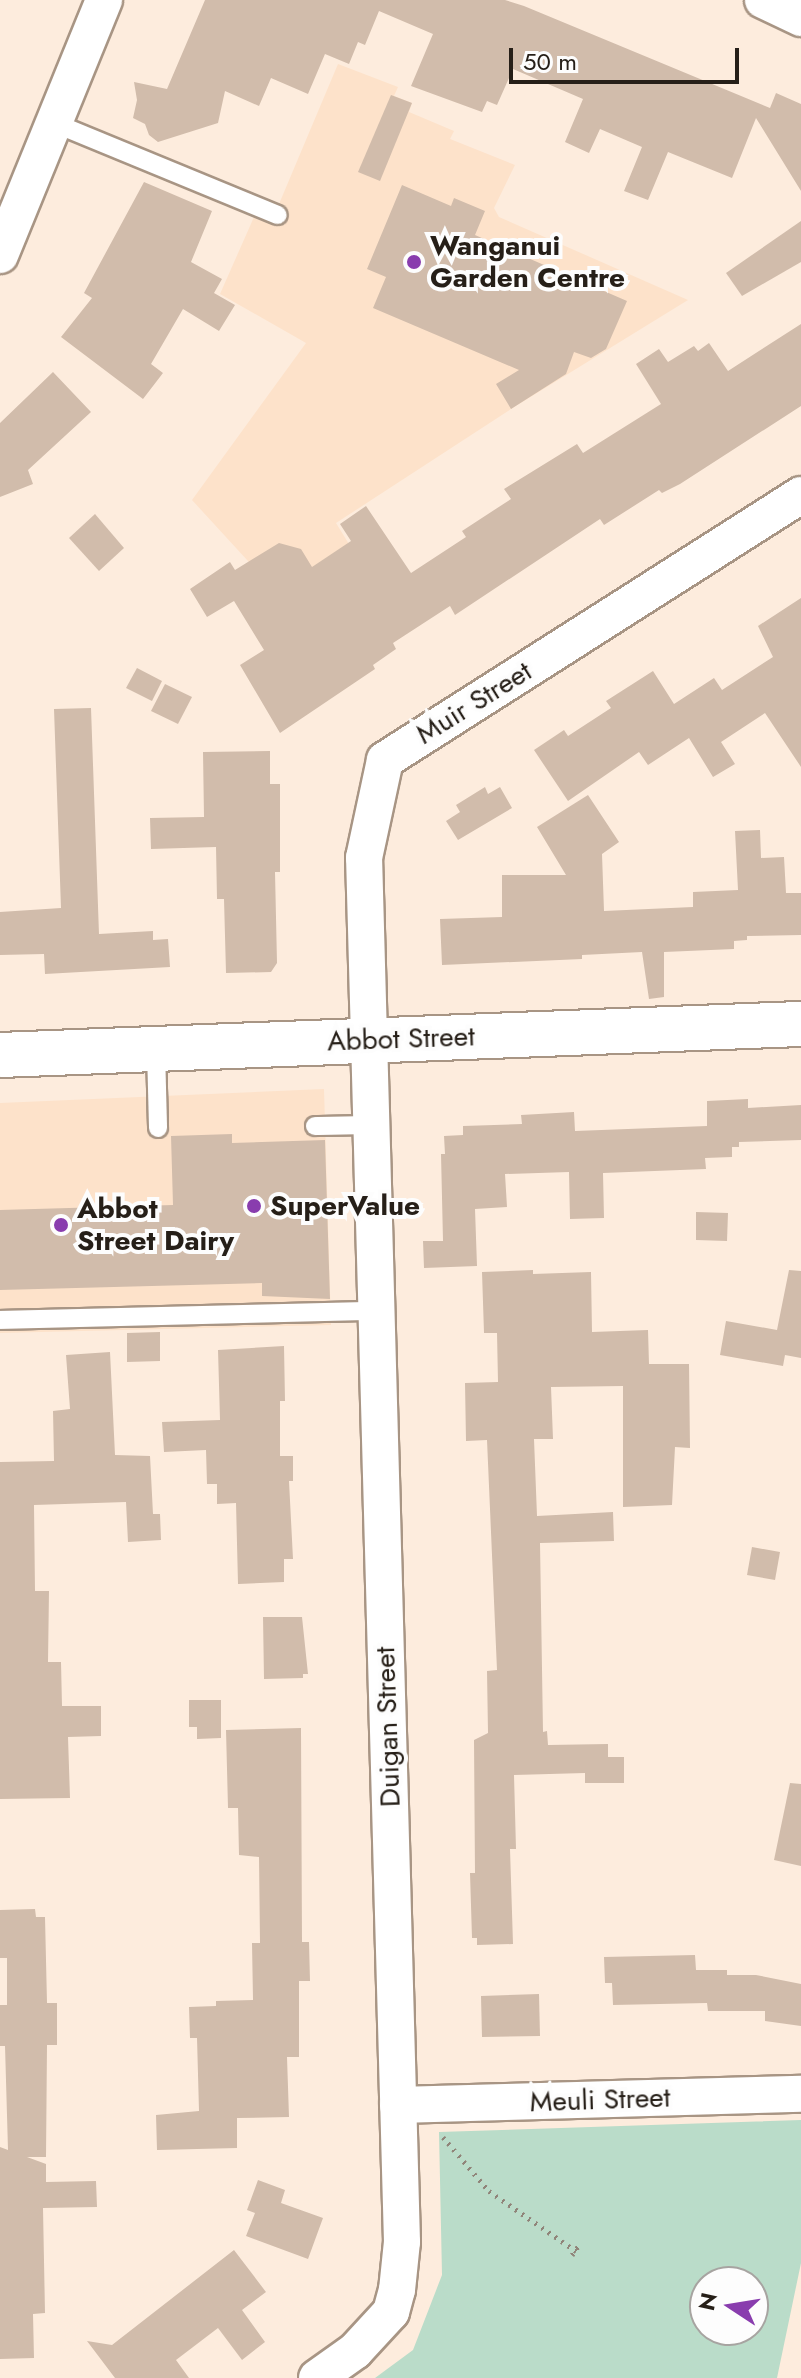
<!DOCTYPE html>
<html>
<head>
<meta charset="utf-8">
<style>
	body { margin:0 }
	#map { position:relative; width:801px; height:2378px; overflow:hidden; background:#fdecdd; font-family:Jost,sans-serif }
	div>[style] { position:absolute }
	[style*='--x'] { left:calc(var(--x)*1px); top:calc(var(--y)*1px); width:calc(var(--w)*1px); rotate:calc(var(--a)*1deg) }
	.built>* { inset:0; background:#fde2ca }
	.green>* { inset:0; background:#badcc9 }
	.building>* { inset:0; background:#d1bcab }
	.path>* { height:5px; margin-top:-2.5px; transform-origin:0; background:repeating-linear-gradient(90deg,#908479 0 2px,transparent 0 8px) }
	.roads { filter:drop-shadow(2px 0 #a89584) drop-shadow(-2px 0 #a89584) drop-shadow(0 2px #a89584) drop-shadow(0 -2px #a89584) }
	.service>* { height:18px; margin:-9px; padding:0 9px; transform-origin:9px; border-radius:9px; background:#fff }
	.minor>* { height:36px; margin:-18px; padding:0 18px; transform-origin:18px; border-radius:18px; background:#fff }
	.tertiary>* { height:44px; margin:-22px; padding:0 22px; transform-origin:22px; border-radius:22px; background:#fff }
	.dots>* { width:22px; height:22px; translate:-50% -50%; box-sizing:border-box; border:4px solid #fdfdfd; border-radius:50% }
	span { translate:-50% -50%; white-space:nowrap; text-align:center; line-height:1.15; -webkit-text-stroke:8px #fdfdfd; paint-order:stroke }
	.poi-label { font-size:28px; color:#261f18; font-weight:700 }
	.left { translate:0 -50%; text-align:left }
	.street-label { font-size:28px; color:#261f18 }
	.north { position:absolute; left:689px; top:2266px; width:80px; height:80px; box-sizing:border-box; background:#fdfdfd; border:2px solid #a7a4a1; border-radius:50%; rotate:282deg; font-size:22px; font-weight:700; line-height:32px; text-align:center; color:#261f18 }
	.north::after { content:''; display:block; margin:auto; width:28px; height:36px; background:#893dae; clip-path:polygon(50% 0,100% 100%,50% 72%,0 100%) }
	.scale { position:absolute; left:509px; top:48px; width:230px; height:36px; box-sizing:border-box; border:4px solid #261f18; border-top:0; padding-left:10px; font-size:24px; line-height:28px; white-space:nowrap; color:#261f18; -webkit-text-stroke:6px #fdfdfd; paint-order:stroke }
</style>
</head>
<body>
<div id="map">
	<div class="built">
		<i style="clip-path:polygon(338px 64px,398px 87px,394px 96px,412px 103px,409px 112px,454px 131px,450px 139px,515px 165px,494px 208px,499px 217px,688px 300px,511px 409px,336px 523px,352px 549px,315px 572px,258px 572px,192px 500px,306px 343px,220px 294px,254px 217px,91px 150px,100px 133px,279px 204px)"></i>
		<i style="clip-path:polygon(324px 1089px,331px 1325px,0 1333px,0 1103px)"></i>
	</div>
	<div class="green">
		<i style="clip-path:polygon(evenodd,801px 2120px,801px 2263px,777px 2378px,375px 2378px,413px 2350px,442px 2275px,439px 2132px,801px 2120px,705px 2282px,753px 2282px,753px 2330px,705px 2330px,705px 2282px)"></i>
	</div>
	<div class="building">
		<i style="clip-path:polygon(205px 0,505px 0,524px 6px,770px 108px,776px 93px,801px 104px,801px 191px,756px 118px,732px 178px,668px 152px,648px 200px,624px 191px,642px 147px,600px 129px,589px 153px,565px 142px,583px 99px,513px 69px,497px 105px,487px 101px,482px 112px,411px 86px,433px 34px,379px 11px,365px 45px,358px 42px,349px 64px,325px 54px,308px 94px,271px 78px,259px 106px,225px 91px,218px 123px,158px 142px,149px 135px,145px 124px,133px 118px,137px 100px,134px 82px,167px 89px)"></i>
		<i style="clip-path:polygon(391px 95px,412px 103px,380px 181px,358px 172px)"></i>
		<i style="clip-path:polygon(144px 182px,212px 211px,191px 262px,222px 279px,214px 293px,235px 305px,219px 331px,183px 309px,151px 364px,163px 373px,143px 399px,61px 337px,92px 298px,84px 293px)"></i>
		<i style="clip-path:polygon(402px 185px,451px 206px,454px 198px,485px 211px,475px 235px,627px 301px,606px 349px,591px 358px,574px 352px,566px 374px,511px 409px,496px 384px,519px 370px,373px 308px,386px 277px,367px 269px)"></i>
		<i style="clip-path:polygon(801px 221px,801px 262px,742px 296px,726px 273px)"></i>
		<i style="clip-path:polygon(801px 324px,801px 406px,680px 484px,662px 493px,659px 490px,604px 525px,600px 519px,455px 615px,450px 606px,393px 643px,396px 649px,373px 665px,375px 669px,280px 733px,240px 665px,264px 650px,234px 601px,207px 617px,190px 589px,230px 562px,235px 570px,279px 543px,301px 549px,312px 567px,351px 541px,340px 524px,366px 506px,411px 573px,466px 537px,462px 531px,511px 499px,504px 489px,577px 444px,583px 453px,661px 404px,636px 364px,659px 349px,668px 362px,694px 346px,698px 351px,709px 343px,728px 371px)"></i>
		<i style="clip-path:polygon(53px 372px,91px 412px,28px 470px,33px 484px,0 497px,0 423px)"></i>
		<i style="clip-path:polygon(95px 514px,124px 548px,99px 571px,69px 538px)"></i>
		<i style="clip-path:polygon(801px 598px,801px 767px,765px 713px,721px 742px,735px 764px,713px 777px,689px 738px,648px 765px,639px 752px,568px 801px,534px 750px,564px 730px,568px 736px,611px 708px,606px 701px,653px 671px,674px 704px,714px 678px,722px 690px,773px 657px,758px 626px)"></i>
		<i style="clip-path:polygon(137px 668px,162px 681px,152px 701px,126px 688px)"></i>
		<i style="clip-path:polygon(165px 684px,192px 697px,178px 724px,151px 711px)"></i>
		<i style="clip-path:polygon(91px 708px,99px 934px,153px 931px,153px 940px,168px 939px,170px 967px,45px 974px,44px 954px,0 955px,0 912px,61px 908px,54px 709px)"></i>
		<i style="clip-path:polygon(270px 751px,270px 784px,280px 784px,280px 872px,275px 872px,277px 963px,271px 972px,226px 973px,224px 899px,217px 899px,216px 847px,151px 849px,150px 818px,204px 817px,203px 752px)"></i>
		<i style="clip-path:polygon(485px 787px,488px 794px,500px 787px,512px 808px,458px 840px,446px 821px,460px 812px,456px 805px)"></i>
		<i style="clip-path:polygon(588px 795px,619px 842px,602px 854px,604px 911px,693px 907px,693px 892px,738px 890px,735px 831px,760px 830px,761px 858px,784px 857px,786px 893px,801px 893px,801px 935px,747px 936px,747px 940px,734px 941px,734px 949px,664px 952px,664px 997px,649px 999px,642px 952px,582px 955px,582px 959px,442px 965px,440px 919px,502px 917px,502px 875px,566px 875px,537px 827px)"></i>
		<i style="clip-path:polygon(748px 1099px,748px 1108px,801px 1105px,801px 1140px,739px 1142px,739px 1147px,732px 1147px,732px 1157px,705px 1158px,706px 1169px,603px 1173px,604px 1218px,570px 1219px,569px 1172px,505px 1174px,507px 1207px,475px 1209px,477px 1266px,424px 1268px,423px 1241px,443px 1241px,441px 1154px,445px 1154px,444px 1136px,463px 1135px,463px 1126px,522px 1124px,521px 1115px,574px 1112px,575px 1131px,707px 1126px,707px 1101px)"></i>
		<i style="clip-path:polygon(232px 1134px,232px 1143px,325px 1140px,330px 1299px,262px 1296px,262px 1283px,0 1290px,0 1210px,173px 1205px,171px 1136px)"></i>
		<i style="clip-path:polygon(696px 1212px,728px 1213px,727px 1241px,696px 1240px)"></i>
		<i style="clip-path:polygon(533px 1270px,533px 1274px,591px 1272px,592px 1332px,648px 1330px,649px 1364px,689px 1364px,690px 1448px,675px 1447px,672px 1505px,623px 1507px,623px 1386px,551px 1387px,553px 1439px,534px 1439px,537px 1516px,613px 1512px,614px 1541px,540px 1543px,543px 1732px,547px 1731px,548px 1745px,608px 1744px,608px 1757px,624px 1757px,624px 1783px,585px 1783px,585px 1773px,514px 1775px,516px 1849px,510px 1849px,513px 1944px,477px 1945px,477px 1938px,472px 1938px,470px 1873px,475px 1873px,474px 1740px,488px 1733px,487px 1671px,497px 1670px,487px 1440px,466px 1441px,465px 1383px,498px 1382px,497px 1333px,484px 1333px,482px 1272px)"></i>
		<i style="clip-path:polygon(789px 1270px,801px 1271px,801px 1358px,785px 1355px,783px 1366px,720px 1355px,726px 1321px,777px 1330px)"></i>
		<i style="clip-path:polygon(160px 1332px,160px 1361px,127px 1362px,127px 1333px)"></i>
		<i style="clip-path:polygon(284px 1346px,285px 1401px,280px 1401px,280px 1456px,293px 1456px,293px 1481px,289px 1481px,293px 1559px,284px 1559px,284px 1582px,238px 1584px,236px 1503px,217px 1504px,217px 1484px,207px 1484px,206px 1450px,164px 1452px,162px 1422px,220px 1420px,218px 1350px)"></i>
		<i style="clip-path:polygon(110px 1352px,115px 1455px,150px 1456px,153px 1514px,160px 1514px,161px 1540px,128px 1542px,126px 1502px,34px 1505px,35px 1591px,49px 1591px,48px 1662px,61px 1662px,62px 1706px,101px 1706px,101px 1736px,68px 1737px,70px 1798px,0 1799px,0 1462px,54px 1461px,53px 1411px,70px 1409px,66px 1355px)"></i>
		<i style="clip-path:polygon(752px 1547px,780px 1552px,775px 1580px,747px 1575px)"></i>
		<i style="clip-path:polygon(263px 1617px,302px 1617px,308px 1674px,303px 1674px,303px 1678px,264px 1679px)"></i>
		<i style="clip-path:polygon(189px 1700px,221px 1700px,221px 1738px,197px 1739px,197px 1727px,189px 1727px)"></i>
		<i style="clip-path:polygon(301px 1728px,302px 1942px,309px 1942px,310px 1981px,299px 1981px,299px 2057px,287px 2057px,289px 2117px,237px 2118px,237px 2148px,157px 2150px,156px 2115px,199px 2111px,197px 2038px,190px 2038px,189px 2007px,216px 2006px,216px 2001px,253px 2000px,252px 1943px,260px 1943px,259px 1857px,239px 1855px,238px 1808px,228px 1808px,226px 1730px)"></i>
		<i style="clip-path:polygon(790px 1783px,801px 1784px,801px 1866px,774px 1860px)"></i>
		<i style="clip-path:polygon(35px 1909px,36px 1917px,45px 1917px,47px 2003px,57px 2003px,57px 2045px,47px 2045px,46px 2157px,27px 2157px,46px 2164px,46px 2182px,96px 2181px,97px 2207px,43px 2208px,45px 2313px,33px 2314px,34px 2358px,0 2359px,0 2147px,8px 2150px,5px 2046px,0 2046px,0 2005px,7px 2005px,7px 1958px,0 1958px,0 1910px)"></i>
		<i style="clip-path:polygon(695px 1955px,696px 1970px,727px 1970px,727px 1975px,756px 1975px,801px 1984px,801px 2026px,765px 2021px,765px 2011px,708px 2011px,707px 2003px,613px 2005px,612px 1983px,605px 1983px,604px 1957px)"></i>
		<i style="clip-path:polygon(539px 1994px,540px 2036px,482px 2037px,481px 1996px)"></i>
		<i style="clip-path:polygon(258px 2180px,285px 2190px,281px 2203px,323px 2218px,308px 2259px,246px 2236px,255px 2213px,247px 2210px)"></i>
		<i style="clip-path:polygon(234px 2250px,266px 2292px,242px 2310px,265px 2342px,242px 2360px,218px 2328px,176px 2360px,189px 2378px,115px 2378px,87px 2341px,112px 2345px)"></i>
	</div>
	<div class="path">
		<i style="--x:443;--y:2137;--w:71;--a:49.6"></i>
		<i style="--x:489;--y:2191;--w:106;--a:34.6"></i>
		<i style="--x:572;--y:2255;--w:12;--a:-55"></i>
	</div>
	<div class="roads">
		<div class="service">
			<i style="--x:52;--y:122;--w:244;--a:22.4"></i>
			<i style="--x:156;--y:1050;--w:78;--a:88.5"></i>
			<i style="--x:315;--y:1126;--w:57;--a:-1"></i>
			<i style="--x:0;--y:1320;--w:377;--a:-1.4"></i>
		</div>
		<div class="minor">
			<i style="--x:763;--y:0;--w:42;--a:25.3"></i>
			<i style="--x:0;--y:255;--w:275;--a:-67.8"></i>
			<i style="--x:398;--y:2105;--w:403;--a:-1.6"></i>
			<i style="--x:317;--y:2378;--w:47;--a:-35.4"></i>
			<i style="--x:355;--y:2351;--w:53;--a:-47.3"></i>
			<i style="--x:391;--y:2312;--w:23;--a:-75"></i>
			<i style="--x:397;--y:2290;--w:48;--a:-84.1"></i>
			<i style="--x:402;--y:2242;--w:1385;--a:-91.57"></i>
			<i style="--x:364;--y:858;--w:100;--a:-77.9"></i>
			<i style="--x:385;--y:760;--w:493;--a:-32.5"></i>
		</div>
		<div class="tertiary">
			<i style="--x:0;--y:1055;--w:802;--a:-2.22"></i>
		</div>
	</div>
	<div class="dots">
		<i style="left:414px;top:262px;background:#893dae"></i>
		<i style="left:254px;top:1206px;background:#893dae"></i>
		<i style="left:61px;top:1225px;background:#893dae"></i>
	</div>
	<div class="poi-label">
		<span class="left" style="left:430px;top:262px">Wanganui<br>Garden Centre</span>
		<span class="left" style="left:270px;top:1206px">SuperValue</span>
		<span class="left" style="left:77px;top:1225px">Abbot<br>Street Dairy</span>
	</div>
	<div class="street-label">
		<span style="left:474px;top:703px;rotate:-32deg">Muir Street</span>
		<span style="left:401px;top:1039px;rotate:-2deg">Abbot Street</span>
		<span style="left:388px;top:1727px;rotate:-92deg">Duigan Street</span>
		<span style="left:600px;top:2100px;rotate:-2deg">Meuli Street</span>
	</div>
	<div class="north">N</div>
	<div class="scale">50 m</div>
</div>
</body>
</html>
